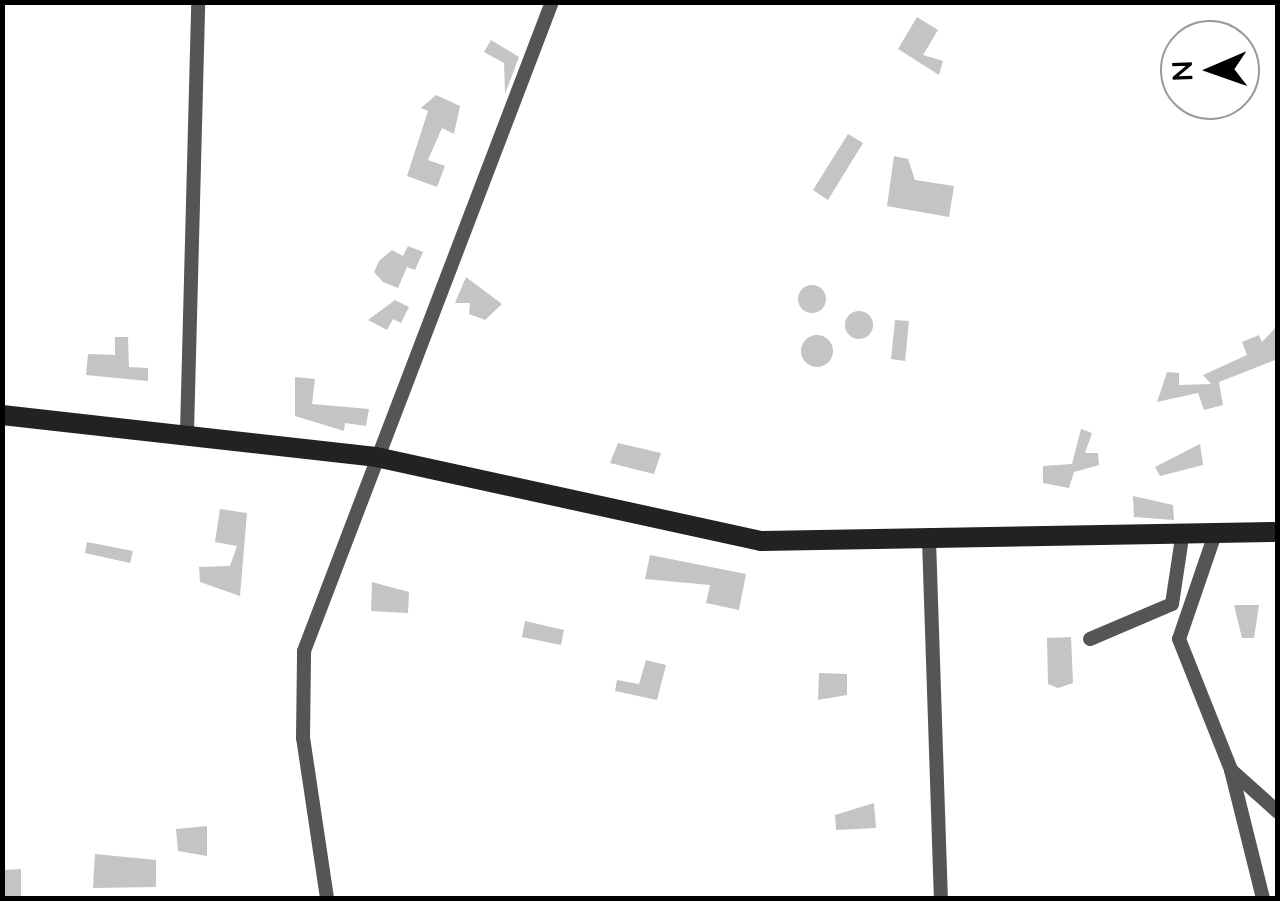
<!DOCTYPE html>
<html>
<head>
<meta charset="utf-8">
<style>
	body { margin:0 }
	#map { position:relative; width:1280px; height:901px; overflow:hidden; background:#fff; font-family:Mulish,sans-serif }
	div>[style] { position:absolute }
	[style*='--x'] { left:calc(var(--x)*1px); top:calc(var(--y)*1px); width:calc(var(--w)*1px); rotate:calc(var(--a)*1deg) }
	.building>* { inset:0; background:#c4c4c4 }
	.round { border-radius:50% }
	.street>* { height:14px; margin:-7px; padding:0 7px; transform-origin:7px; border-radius:7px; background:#555 }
	.secondary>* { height:20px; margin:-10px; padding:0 10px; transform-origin:10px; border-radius:10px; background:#222 }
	span { translate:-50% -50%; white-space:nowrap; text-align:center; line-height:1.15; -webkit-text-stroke:9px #fff; paint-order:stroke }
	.frame { position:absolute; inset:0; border:5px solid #000; pointer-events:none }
	.north { position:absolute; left:1160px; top:20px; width:100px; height:100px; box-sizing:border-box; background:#fff; border:2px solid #999; border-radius:50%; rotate:268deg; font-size:28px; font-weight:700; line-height:40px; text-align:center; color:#000 }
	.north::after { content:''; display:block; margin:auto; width:35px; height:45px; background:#000; clip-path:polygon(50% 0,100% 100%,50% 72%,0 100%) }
</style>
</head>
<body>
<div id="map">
	<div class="building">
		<i style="clip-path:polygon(917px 17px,938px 30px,923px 55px,943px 61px,939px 75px,898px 49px)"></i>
		<i style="clip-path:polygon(491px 40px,519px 57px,505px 94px,504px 63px,484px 52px)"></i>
		<i style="clip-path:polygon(436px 95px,460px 106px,454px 134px,442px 128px,428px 160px,445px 166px,437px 187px,407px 176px,428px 111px,421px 108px)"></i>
		<i style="clip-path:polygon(848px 134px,863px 143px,828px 200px,813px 190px)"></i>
		<i style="clip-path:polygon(894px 156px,908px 159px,915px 180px,954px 186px,949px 217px,887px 206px)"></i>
		<i style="clip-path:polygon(408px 246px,423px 252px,415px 270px,407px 267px,398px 288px,383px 282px,374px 272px,379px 261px,392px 250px,403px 256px)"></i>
		<i style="clip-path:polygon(466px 277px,502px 304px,485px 320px,469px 314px,470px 303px,455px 303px)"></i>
		<i class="round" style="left:798px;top:285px;width:28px;height:28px"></i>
		<i style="clip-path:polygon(395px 300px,409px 307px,401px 323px,393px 319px,387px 330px,368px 320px)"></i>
		<i class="round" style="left:845px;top:311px;width:28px;height:28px"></i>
		<i style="clip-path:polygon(895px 320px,909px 321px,905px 361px,891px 359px)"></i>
		<i style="clip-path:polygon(1278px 325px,1278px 359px,1219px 382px,1223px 405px,1204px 410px,1198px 393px,1157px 402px,1167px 372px,1179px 373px,1179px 385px,1211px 384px,1203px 375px,1247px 355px,1242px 342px,1259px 335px,1262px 342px)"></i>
		<i class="round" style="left:801px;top:335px;width:32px;height:32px"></i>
		<i style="clip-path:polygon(115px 337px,128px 337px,129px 367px,148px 368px,148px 381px,86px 375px,88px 354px,115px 355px)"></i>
		<i style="clip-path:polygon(295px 377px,315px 379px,312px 404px,369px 409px,366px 426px,345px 423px,344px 431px,295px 416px)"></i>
		<i style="clip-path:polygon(1081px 429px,1092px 433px,1085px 453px,1098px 453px,1099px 465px,1074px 472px,1069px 488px,1043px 483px,1043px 466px,1072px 464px)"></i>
		<i style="clip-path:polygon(618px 443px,661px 453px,654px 474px,610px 463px)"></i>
		<i style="clip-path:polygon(1200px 444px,1203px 465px,1160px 476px,1155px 467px)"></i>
		<i style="clip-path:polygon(1133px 496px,1173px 505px,1174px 520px,1134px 517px)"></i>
		<i style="clip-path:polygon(220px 509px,247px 513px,240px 596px,200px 582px,199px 567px,230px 566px,237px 546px,215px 542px)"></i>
		<i style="clip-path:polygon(87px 542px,133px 551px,130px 563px,85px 553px)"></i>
		<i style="clip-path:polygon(650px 555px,746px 574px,739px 610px,706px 603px,710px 585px,645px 579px)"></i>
		<i style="clip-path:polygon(372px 582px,409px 592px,408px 613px,371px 611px)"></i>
		<i style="clip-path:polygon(1234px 605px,1259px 605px,1254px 638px,1242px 638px)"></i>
		<i style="clip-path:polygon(525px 621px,564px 630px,561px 645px,522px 637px)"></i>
		<i style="clip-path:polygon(1071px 637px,1073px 683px,1058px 688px,1048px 684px,1047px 638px)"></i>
		<i style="clip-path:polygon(646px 660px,666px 665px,657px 700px,615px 691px,617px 680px,639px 684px)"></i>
		<i style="clip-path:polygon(819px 673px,847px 674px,847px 695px,818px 700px)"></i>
		<i style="clip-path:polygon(874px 803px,876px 828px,836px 830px,835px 815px)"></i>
		<i style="clip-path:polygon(207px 826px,207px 856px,178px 851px,176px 829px)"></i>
		<i style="clip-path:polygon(95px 854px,156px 860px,156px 887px,93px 888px)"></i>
		<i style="clip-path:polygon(21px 869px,21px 896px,2px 897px,2px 870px)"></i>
	</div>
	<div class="street">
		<i style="--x:187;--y:432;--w:430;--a:-88.5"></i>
		<i style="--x:1215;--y:534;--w:111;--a:108.9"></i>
		<i style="--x:1179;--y:639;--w:141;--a:68.3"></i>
		<i style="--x:1231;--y:770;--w:132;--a:76"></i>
		<i style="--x:929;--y:540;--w:358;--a:88.1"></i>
		<i style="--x:1090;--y:639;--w:89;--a:-23.1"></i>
		<i style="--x:1172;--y:604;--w:67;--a:-81.4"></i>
		<i style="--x:1231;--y:770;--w:63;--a:41.8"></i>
		<i style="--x:327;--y:898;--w:162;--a:-98.5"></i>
		<i style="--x:303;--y:738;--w:87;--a:-89.3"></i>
		<i style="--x:304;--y:651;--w:695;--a:-69.09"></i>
	</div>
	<div class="secondary">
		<i style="--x:2;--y:415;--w:376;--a:6.4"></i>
		<i style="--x:376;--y:457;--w:394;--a:12.3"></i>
		<i style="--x:761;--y:541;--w:517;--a:-1"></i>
	</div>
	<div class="frame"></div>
	<div class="north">N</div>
</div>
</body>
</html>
